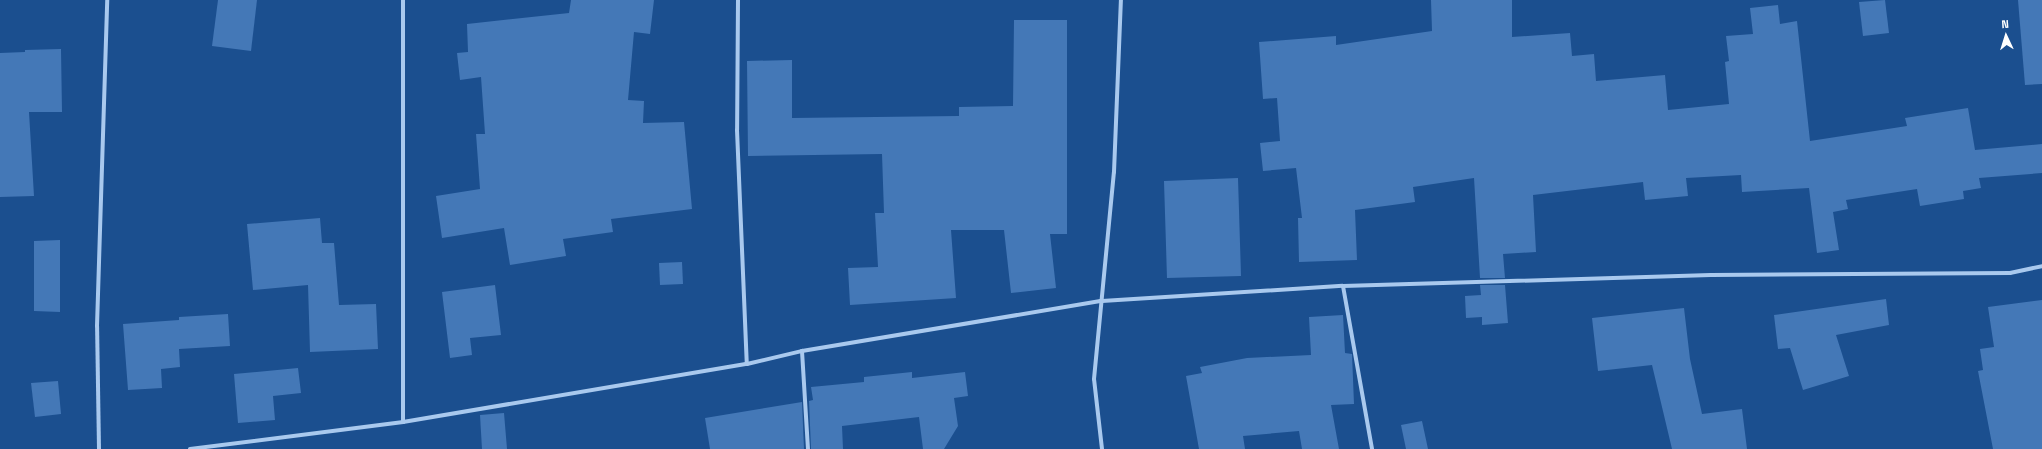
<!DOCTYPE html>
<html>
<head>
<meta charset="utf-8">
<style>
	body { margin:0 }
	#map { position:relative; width:2042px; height:449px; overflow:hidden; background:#1b4f8f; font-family:"Space Grotesk",sans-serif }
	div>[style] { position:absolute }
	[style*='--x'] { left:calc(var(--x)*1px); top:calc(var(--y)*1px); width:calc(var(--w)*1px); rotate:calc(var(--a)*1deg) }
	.building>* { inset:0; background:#4478b7 }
	.minor>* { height:4px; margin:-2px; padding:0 2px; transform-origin:2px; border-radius:2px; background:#a9c9ee }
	span { translate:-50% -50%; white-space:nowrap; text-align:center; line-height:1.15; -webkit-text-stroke:3.5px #1b4f8f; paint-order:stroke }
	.north { position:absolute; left:1986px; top:16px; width:40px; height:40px; -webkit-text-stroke:3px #1b4f8f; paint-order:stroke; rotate:356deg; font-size:11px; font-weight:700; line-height:16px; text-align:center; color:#fff }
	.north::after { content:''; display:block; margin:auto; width:14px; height:18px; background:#fff; clip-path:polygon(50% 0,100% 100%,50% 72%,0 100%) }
</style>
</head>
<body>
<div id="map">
	<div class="building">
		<i style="clip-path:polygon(218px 0,257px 0,251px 51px,212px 46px)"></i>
		<i style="clip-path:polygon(571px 0,654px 0,650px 34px,634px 32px,628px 100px,644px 101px,643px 123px,684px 122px,692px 209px,611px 219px,613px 232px,563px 239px,566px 256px,510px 265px,504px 228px,442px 238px,436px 196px,480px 189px,476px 134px,485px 134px,481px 77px,460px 80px,457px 53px,468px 52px,467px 24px,569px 13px)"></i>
		<i style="clip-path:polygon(1431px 0,1512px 0,1512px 37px,1570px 33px,1572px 56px,1594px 54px,1596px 81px,1665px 75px,1668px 110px,1729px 104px,1725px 62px,1729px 61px,1726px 36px,1753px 34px,1750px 8px,1778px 5px,1780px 24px,1797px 21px,1810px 141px,1907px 126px,1905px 118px,1968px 108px,1975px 150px,2042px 144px,2042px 173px,1979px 178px,1981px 188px,1963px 191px,1964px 199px,1920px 206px,1917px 189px,1846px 200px,1848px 209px,1833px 212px,1839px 250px,1817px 253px,1809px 188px,1742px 192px,1741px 175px,1686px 178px,1688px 196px,1645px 200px,1643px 182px,1533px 195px,1536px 252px,1503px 254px,1505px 278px,1480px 278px,1474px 178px,1413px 187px,1415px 202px,1355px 210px,1357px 260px,1299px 262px,1298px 218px,1302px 218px,1296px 168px,1263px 171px,1260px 143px,1280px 141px,1277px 98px,1263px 99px,1259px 42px,1336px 36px,1336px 45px,1432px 31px)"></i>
		<i style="clip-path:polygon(1885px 0,1889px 33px,1863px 36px,1859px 2px)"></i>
		<i style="clip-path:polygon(2018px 0,2042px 0,2042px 84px,2025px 85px)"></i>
		<i style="clip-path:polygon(1014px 20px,1067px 20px,1067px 234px,1050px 234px,1056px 288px,1011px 293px,1004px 230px,951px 230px,956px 298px,850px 305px,848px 268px,878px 267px,875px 213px,884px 213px,882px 154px,748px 156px,747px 61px,792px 60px,792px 118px,959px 116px,959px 107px,1013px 106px)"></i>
		<i style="clip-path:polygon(61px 49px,62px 112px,29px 112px,34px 196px,0 197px,0 53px,25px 52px,25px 50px)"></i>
		<i style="clip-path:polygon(1238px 178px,1241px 276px,1167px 278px,1164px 181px)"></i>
		<i style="clip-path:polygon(320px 218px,322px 243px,334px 243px,339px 305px,376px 304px,378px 349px,310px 352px,308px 285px,253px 290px,247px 224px)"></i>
		<i style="clip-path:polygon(60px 240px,60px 312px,34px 311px,34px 241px)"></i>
		<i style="clip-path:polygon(682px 262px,683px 284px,660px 285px,659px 263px)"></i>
		<i style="clip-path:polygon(495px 285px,501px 335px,470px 338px,472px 355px,450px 358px,442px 292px)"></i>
		<i style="clip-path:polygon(1480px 285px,1505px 285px,1508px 323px,1482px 325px,1482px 317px,1466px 318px,1465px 296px,1481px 295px)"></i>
		<i style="clip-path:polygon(1886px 299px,1889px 325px,1836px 335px,1849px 376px,1803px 390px,1790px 348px,1778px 349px,1774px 315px)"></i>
		<i style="clip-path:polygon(2042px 300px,2042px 449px,1993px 449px,1978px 371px,1983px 370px,1980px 349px,1994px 347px,1988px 307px)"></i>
		<i style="clip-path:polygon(1684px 308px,1690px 359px,1702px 414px,1742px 409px,1747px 449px,1672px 449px,1652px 365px,1598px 371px,1592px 318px)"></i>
		<i style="clip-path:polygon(228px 314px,230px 346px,179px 349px,180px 367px,161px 369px,162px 388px,128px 390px,123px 324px,179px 320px,179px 317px)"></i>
		<i style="clip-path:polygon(1343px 315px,1345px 353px,1352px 354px,1354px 404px,1331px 405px,1339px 449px,1302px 449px,1299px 431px,1243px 436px,1245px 449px,1199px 449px,1186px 376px,1202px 373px,1200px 367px,1247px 358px,1311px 355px,1309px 317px)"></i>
		<i style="clip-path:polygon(298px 368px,301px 393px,273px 396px,275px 420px,238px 423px,234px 374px)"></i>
		<i style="clip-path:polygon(912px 372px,912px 378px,965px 372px,968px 396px,954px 398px,958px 426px,944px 449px,923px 449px,919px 417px,842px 426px,843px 449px,811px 449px,809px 401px,813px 400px,811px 387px,864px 382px,864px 377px)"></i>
		<i style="clip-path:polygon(58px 381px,61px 414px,35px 417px,31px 383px)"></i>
		<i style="clip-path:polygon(802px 402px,804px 449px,710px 449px,705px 418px)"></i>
		<i style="clip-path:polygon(504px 413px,507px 449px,482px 449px,480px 415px)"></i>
		<i style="clip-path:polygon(1422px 421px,1428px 449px,1406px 449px,1401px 425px)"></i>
	</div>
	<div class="minor">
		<i style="--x:403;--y:0;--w:422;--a:90"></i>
		<i style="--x:738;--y:0;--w:130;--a:90.4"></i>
		<i style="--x:737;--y:130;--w:234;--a:87.6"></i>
		<i style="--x:1343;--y:286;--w:166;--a:79.9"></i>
		<i style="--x:802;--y:351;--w:98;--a:86.5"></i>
		<i style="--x:99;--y:449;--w:123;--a:-90.9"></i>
		<i style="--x:97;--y:326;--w:326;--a:-88.2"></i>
		<i style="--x:190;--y:449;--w:215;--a:-7.2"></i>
		<i style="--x:403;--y:422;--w:349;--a:-9.6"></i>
		<i style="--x:747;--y:364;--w:57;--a:-13.3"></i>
		<i style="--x:802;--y:351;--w:304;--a:-9.5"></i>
		<i style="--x:1102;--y:301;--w:241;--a:-3.6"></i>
		<i style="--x:1343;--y:286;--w:368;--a:-1.7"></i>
		<i style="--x:1711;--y:275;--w:299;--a:-0.4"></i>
		<i style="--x:2010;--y:273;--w:33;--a:-12"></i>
		<i style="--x:1102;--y:449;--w:70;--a:-96.5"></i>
		<i style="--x:1094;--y:379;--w:208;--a:-84.5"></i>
		<i style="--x:1114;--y:172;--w:172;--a:-87.7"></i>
	</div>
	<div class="north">N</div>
</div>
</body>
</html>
